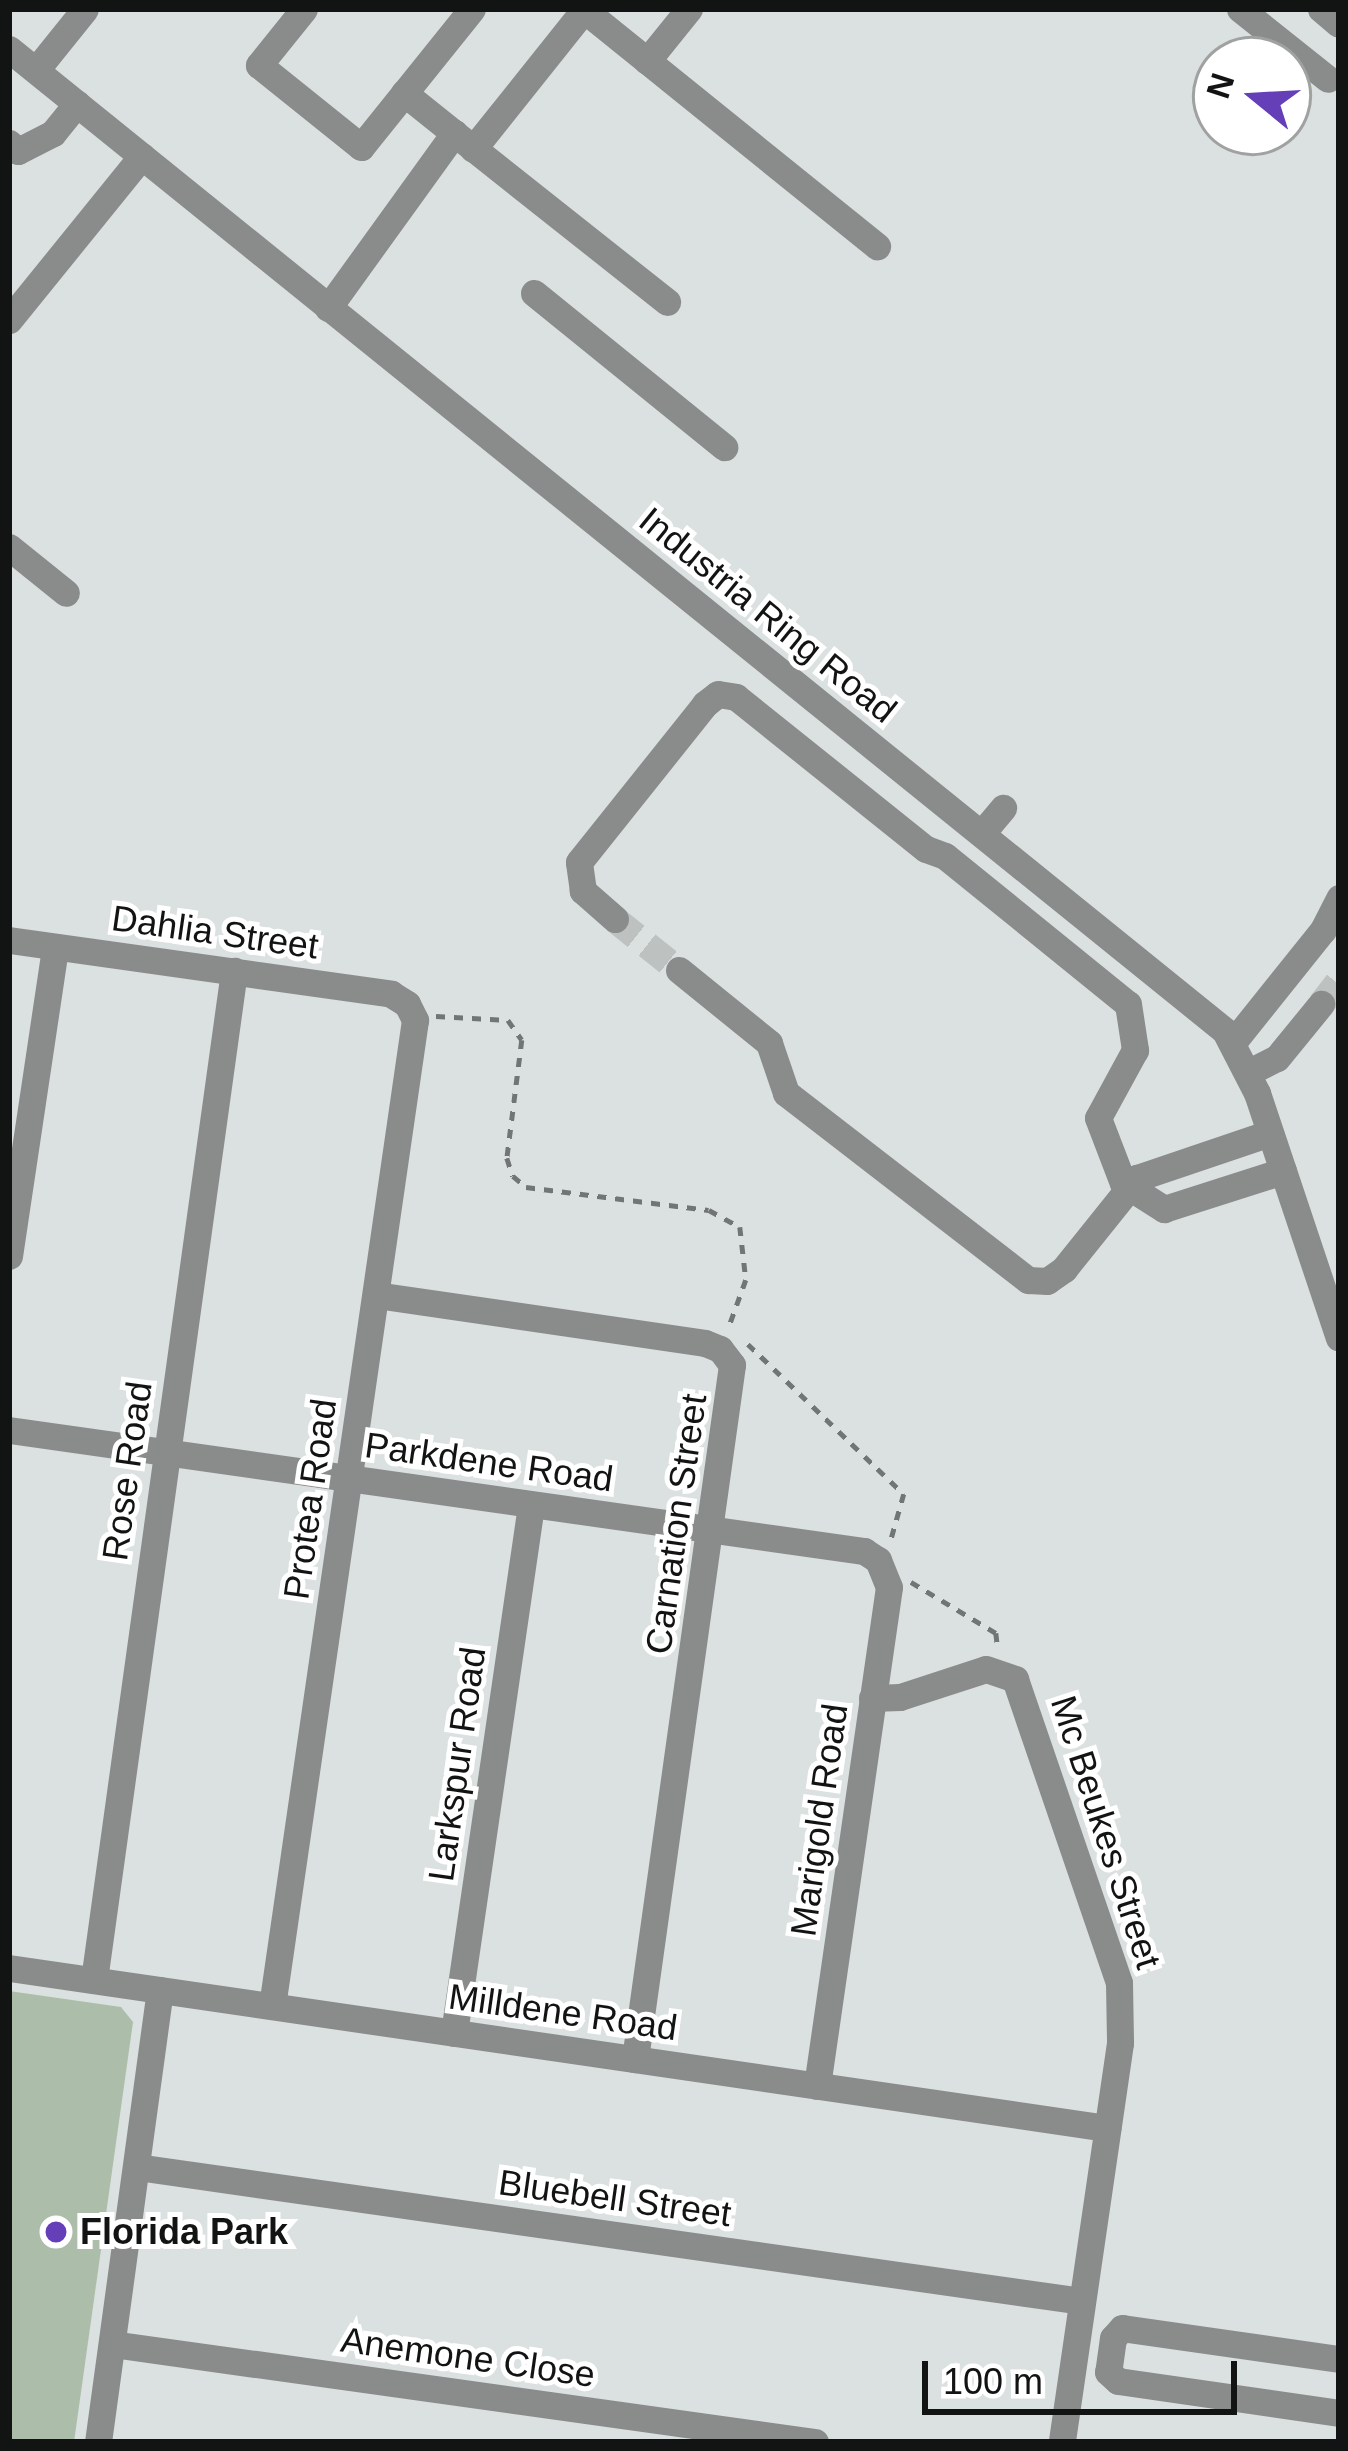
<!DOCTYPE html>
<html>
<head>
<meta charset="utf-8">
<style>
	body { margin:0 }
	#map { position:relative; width:1348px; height:2451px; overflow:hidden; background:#dbe1e0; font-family:Arial,sans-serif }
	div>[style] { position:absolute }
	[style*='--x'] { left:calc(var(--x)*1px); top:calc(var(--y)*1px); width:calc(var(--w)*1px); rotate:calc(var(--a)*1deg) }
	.green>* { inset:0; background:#acbea9 }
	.minor-tunnel>* { height:27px; margin-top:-13.5px; transform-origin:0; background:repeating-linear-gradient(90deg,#bdc2c1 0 27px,transparent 0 41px) }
	.path>* { height:4.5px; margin-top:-2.25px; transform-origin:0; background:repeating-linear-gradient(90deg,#717575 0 9px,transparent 0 18px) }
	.minor>* { height:27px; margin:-13.5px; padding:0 13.5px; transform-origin:13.5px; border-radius:13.5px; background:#8a8c8b }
	.dots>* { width:33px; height:33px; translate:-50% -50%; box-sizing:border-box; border:6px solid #fff; border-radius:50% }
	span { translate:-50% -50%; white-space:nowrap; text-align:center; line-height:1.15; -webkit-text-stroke:10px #fff; paint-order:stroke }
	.street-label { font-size:36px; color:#121414 }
	.poi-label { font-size:36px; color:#121414; font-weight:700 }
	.left { translate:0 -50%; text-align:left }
	.frame { position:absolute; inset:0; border:12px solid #121414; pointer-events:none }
	.north { position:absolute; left:1192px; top:36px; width:120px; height:120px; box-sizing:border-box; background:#fff; border:3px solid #a0a1a1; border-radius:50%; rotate:288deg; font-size:33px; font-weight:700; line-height:48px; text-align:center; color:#121414 }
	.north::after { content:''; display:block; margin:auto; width:42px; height:54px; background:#643fb7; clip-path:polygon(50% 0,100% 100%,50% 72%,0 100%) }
	.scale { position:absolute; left:922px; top:2361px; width:315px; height:54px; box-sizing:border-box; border:6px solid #121414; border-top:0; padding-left:15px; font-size:36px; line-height:42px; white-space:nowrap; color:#121414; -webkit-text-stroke:9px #fff; paint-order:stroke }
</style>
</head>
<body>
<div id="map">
	<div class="green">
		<i style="clip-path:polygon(9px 1991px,121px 2007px,133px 2022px,74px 2442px,9px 2442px)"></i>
	</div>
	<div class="minor-tunnel">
		<i style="--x:615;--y:919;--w:82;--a:38.6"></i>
		<i style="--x:1321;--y:1004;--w:29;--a:-52"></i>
	</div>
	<div class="path">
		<i style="--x:436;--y:1016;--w:72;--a:3.2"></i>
		<i style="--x:508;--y:1020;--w:24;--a:55"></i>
		<i style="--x:522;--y:1040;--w:119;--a:97.2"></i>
		<i style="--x:507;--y:1158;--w:19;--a:72"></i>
		<i style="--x:513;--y:1176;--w:17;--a:40"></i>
		<i style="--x:526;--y:1187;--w:184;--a:7.2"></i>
		<i style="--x:709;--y:1210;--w:35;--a:29"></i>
		<i style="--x:740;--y:1227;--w:53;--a:83.5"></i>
		<i style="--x:746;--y:1280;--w:50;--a:109.9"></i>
		<i style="--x:748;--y:1344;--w:216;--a:43.9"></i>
		<i style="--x:904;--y:1494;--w:48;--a:105.8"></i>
		<i style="--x:911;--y:1582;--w:99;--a:31"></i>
		<i style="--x:996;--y:1633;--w:16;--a:83"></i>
	</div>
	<div class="minor">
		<i style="--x:304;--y:9;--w:72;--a:128.8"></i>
		<i style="--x:259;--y:65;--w:131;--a:38.8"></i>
		<i style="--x:361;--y:147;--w:177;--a:-51.2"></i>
		<i style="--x:583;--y:9;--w:378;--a:38.9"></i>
		<i style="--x:1240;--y:9;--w:112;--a:38.5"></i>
		<i style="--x:1321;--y:9;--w:23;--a:40"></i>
		<i style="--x:9;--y:49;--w:1563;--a:38.92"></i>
		<i style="--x:1225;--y:1031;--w:70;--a:62.7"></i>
		<i style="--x:1257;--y:1093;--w:258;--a:71.5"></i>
		<i style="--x:647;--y:61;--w:67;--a:-51.1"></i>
		<i style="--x:36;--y:70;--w:78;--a:-51.2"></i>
		<i style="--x:404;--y:93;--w:64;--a:38.7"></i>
		<i style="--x:9;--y:143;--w:12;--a:42"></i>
		<i style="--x:18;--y:151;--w:39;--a:-27"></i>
		<i style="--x:53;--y:133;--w:38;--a:-51"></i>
		<i style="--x:473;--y:149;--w:178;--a:-51.4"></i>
		<i style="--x:534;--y:293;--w:245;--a:39"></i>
		<i style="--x:328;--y:308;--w:216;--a:-54.2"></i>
		<i style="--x:454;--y:133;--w:272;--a:38.4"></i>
		<i style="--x:9;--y:320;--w:211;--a:-51"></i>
		<i style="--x:9;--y:547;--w:73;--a:38.9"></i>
		<i style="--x:982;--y:833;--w:33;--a:-50"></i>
		<i style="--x:615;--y:919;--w:43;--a:-138.8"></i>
		<i style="--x:583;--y:891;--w:29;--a:-98"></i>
		<i style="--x:579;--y:862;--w:202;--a:-51.4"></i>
		<i style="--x:705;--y:704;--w:16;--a:-38"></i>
		<i style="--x:718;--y:694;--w:18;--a:9"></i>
		<i style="--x:736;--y:697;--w:243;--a:38.7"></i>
		<i style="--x:926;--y:849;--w:20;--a:20"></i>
		<i style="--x:945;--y:856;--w:235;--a:39"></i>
		<i style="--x:1128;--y:1004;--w:47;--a:81.3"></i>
		<i style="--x:1135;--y:1050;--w:77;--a:118.6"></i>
		<i style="--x:1098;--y:1118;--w:70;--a:69"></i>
		<i style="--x:1123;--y:1183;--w:49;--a:32.4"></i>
		<i style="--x:1164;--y:1209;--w:125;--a:-17.7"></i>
		<i style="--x:9;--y:940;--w:386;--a:8"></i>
		<i style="--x:391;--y:994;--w:19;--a:32"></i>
		<i style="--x:407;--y:1004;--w:18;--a:63"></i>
		<i style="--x:415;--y:1020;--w:996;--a:98.25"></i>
		<i style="--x:679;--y:970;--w:116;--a:39"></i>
		<i style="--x:769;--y:1043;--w:53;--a:71.2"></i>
		<i style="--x:786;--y:1093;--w:306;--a:37.7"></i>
		<i style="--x:1028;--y:1280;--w:19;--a:3"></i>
		<i style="--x:1047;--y:1281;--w:21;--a:-35"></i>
		<i style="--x:1064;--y:1269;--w:117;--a:-51.3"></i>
		<i style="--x:1137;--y:1178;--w:140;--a:-18.7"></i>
		<i style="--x:1234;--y:1041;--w:142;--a:-51.3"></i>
		<i style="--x:1323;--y:930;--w:36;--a:-63"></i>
		<i style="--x:1249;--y:1072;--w:31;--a:-27"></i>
		<i style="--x:1277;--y:1058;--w:70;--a:-50.8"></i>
		<i style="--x:9;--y:1256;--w:312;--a:-81.5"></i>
		<i style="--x:376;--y:1295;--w:332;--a:8.3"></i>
		<i style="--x:705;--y:1343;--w:16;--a:22"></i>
		<i style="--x:720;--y:1349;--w:20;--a:53"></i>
		<i style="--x:732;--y:1365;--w:701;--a:97.96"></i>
		<i style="--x:9;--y:1430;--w:864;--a:8.06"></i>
		<i style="--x:864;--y:1551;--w:17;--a:33"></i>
		<i style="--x:878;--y:1560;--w:29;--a:68"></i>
		<i style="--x:889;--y:1587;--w:504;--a:98.21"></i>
		<i style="--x:872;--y:1698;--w:28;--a:-2"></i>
		<i style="--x:900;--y:1697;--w:90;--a:-18"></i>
		<i style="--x:986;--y:1669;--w:31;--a:19"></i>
		<i style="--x:1015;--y:1679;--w:321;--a:71.1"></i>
		<i style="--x:1119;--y:1983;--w:60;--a:89"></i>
		<i style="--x:1120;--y:2043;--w:403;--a:98.3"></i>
		<i style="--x:9;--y:1968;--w:1110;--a:8.29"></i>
		<i style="--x:94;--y:1980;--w:1019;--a:-82.1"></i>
		<i style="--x:454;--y:2033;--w:534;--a:-81.7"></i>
		<i style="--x:137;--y:2167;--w:954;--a:8.07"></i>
		<i style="--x:112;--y:2344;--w:710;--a:7.94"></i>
		<i style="--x:1339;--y:2359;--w:219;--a:-171.9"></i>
		<i style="--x:1122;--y:2328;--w:13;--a:132"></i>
		<i style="--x:1113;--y:2338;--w:34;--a:98"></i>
		<i style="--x:1108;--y:2372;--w:13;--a:42"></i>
		<i style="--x:1118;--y:2381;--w:223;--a:8.2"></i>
		<i style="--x:98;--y:2442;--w:456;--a:-82.2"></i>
	</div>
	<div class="dots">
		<i style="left:56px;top:2232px;background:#643fb7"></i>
	</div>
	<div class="street-label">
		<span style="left:768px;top:615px;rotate:39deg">Industria Ring Road</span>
		<span style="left:215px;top:932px;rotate:8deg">Dahlia Street</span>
		<span style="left:489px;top:1462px;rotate:8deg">Parkdene Road</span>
		<span style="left:127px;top:1471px;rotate:-82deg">Rose Road</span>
		<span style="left:310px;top:1499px;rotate:-82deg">Protea Road</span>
		<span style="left:676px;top:1524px;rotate:-82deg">Carnation Street</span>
		<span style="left:457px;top:1764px;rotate:-82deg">Larkspur Road</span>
		<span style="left:819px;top:1820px;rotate:-82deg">Marigold Road</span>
		<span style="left:1106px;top:1832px;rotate:72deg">Mc Beukes Street</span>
		<span style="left:563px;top:2012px;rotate:8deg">Milldene Road</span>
		<span style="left:615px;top:2198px;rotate:8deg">Bluebell Street</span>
		<span style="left:468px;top:2357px;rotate:8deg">Anemone Close</span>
	</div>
	<div class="poi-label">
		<span class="left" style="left:80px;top:2232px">Florida Park</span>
	</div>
	<div class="frame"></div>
	<div class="north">N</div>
	<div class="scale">100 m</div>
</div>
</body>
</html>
